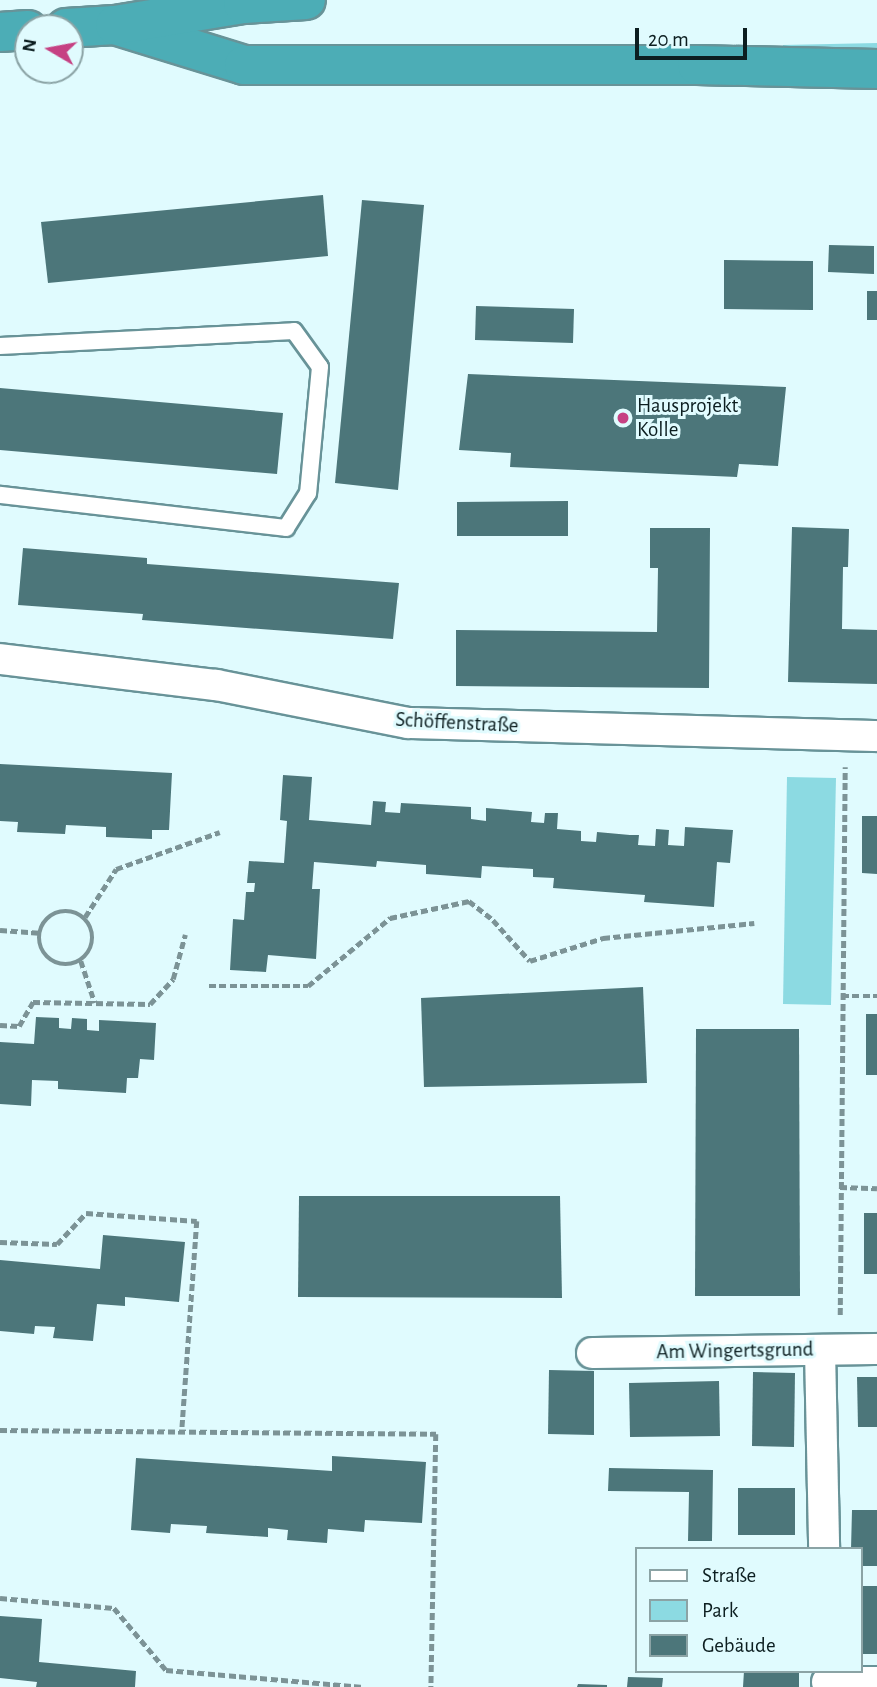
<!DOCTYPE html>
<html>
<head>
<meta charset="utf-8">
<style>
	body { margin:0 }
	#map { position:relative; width:877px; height:1687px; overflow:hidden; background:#e0fbfe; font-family:"Alegreya Sans",sans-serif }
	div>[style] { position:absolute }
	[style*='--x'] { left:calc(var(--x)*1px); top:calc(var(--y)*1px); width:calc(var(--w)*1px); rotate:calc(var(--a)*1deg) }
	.green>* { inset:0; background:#8cdae2 }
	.building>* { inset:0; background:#4c767a }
	.path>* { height:4.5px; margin-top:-2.25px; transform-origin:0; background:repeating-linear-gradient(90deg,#7c9396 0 7px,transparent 0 10.5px) }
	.path>.ring { margin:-2.25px; padding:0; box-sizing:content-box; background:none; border:4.5px solid #7c9396; border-radius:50% }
	.roads { filter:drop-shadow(2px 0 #689398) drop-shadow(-2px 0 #689398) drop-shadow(0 2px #689398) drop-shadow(0 -2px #689398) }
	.lane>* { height:16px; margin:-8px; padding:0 8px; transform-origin:8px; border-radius:8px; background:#fff }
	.street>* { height:30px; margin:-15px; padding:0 15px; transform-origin:15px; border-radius:15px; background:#fff }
	.highway>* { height:38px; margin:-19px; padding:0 19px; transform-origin:19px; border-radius:19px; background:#4cadb6 }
	.dots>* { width:19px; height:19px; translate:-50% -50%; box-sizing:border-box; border:4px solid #e0fbfe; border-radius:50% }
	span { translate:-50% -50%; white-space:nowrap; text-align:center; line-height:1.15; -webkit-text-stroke:6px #e0fbfe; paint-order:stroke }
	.poi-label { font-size:21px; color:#0c1e20 }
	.left { translate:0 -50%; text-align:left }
	.street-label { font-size:21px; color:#0c1e20 }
	.legend { position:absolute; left:635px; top:1547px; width:228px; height:126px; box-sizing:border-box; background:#e0fbfe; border:2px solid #8ba3a5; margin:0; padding:9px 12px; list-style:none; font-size:21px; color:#0c1e20 }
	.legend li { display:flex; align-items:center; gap:14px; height:35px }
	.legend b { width:35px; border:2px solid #8ba3a5 }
	.north { position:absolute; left:14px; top:14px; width:70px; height:70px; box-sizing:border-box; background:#e0fbfe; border:2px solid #8ba3a5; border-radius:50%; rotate:280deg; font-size:19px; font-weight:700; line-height:28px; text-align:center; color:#0c1e20 }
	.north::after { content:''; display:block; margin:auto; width:24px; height:32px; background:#c64183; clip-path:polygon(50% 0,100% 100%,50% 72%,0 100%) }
	.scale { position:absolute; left:635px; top:28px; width:112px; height:32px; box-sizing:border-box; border:4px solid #0c1e20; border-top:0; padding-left:9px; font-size:21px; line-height:24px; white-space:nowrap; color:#0c1e20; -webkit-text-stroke:5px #e0fbfe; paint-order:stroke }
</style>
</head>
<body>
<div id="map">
	<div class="green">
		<i style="clip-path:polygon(877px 43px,877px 53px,782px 52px,783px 45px)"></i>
		<i style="clip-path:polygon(787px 777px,836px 778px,831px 1005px,783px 1004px)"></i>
	</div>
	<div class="building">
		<i style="clip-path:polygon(323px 195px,328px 256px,48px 283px,41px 222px)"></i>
		<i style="clip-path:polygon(362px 200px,424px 205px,398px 490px,335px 483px)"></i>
		<i style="clip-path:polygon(829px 245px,874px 246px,874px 274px,828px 272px)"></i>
		<i style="clip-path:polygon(724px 260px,813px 261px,813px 310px,724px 309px)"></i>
		<i style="clip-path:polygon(867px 291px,877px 291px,877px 320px,867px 320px)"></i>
		<i style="clip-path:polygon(476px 306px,574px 309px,573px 343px,475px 340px)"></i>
		<i style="clip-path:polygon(468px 374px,786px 387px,778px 466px,739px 464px,737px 477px,510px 467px,511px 453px,459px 450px)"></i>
		<i style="clip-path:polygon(0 388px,283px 413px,277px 474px,0 450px)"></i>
		<i style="clip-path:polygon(568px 501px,568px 536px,457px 536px,457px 502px)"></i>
		<i style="clip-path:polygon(792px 527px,849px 529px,848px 567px,843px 567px,842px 629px,877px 630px,877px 684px,788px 682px)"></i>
		<i style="clip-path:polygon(650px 528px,710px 528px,709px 688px,456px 686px,456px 630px,657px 632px,658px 568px,650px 568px)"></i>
		<i style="clip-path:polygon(23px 548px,147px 558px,147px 564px,399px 583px,393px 639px,142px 620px,143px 614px,18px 605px)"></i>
		<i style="clip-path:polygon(0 764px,172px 773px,169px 830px,152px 830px,152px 839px,106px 837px,106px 827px,66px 825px,65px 834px,17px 832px,18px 822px,0 821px)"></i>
		<i style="clip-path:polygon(283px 775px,312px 777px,309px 820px,371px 825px,373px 801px,386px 802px,385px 812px,400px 813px,401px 803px,471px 807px,471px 819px,486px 821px,486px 808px,532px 812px,531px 822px,544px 823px,545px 813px,558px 813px,557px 829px,581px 831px,581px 841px,596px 842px,597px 832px,630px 835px,639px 835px,638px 845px,655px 846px,656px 829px,669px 830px,668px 845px,684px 846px,685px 827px,733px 830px,730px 863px,717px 862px,714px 907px,644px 902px,645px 895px,553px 888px,554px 878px,533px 877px,533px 869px,482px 866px,481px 878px,426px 874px,426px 865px,377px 861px,376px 867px,314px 862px,312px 889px,320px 889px,316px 959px,268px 955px,266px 972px,230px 970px,233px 919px,244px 920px,246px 892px,254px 892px,255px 883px,247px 883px,249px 861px,284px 863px,287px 821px,280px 820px)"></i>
		<i style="clip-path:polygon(862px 816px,877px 816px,877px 874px,862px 873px)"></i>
		<i style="clip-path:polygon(643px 987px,647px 1083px,424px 1087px,421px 998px)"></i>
		<i style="clip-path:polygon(866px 1014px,877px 1014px,877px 1075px,866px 1075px)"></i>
		<i style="clip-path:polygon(36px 1017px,59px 1018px,59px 1028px,71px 1029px,72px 1018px,87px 1019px,87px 1030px,99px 1031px,99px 1020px,156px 1023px,154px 1060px,140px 1059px,138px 1078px,127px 1078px,126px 1093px,58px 1089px,58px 1081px,32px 1080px,31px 1106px,0 1104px,0 1042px,34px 1044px)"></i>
		<i style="clip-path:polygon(696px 1029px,799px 1029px,800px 1296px,695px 1296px)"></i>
		<i style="clip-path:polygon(299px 1196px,560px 1196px,562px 1298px,298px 1297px)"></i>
		<i style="clip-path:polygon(864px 1213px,877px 1213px,877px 1274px,864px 1274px)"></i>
		<i style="clip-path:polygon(103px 1235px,185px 1242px,179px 1302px,125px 1297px,125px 1306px,97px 1304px,93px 1341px,53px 1338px,55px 1327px,35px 1326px,34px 1334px,0 1331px,0 1260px,100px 1269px)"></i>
		<i style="clip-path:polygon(549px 1370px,594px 1371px,594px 1435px,548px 1434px)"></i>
		<i style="clip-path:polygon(753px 1372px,795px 1373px,794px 1447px,752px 1446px)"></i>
		<i style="clip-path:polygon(857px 1377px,877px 1377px,877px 1427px,858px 1427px)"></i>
		<i style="clip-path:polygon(719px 1381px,720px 1436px,630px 1437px,629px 1383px)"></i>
		<i style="clip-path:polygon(332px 1456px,426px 1462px,422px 1523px,365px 1520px,364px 1532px,328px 1529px,327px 1543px,287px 1540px,288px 1530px,268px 1528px,268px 1537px,206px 1533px,207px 1526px,171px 1524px,170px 1533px,131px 1530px,136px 1458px,332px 1471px)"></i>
		<i style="clip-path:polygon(609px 1468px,713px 1470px,712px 1541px,688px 1541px,689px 1492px,608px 1491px)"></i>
		<i style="clip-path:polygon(738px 1488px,795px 1488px,795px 1535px,738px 1535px)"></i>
		<i style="clip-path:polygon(852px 1510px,877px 1510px,877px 1566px,861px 1566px,861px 1549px,851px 1549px)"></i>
		<i style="clip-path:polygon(861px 1586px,877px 1586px,877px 1654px,861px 1654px)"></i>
		<i style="clip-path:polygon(0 1616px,42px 1619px,39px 1662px,136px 1671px,135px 1687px,36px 1687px,37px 1682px,0 1678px)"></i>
		<i style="clip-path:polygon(744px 1671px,799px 1671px,799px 1687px,743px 1687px)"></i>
		<i style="clip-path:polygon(628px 1677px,663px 1678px,662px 1687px,627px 1687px)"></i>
		<i style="clip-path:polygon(578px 1684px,607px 1685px,607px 1687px,577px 1687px)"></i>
	</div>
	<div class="path">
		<i class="ring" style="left:39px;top:911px;width:49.5px;height:49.5px"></i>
		<i style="--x:85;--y:917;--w:57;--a:-57.1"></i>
		<i style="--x:116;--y:869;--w:110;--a:-19.6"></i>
		<i style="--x:0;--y:930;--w:39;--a:4"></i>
		<i style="--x:81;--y:961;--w:44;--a:71.6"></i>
		<i style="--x:209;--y:986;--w:99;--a:0"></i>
		<i style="--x:308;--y:986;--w:107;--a:-39.7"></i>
		<i style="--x:390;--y:918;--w:81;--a:-12.1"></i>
		<i style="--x:469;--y:901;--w:31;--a:38"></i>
		<i style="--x:493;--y:920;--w:55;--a:47.9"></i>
		<i style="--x:530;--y:961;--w:77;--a:-17.5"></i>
		<i style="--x:603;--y:938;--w:152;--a:-5.7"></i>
		<i style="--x:842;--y:996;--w:35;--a:0"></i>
		<i style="--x:0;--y:1025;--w:19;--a:3"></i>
		<i style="--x:19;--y:1026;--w:28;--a:-60"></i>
		<i style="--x:33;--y:1002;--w:117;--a:1"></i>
		<i style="--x:150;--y:1004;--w:34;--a:-47"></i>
		<i style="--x:173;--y:979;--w:46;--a:-74.7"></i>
		<i style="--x:840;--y:1187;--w:37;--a:2"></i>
		<i style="--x:0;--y:1242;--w:57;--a:2"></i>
		<i style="--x:57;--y:1244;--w:42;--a:-46.9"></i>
		<i style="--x:86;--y:1213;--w:111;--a:4.1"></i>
		<i style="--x:197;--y:1221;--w:212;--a:94.1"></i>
		<i style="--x:840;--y:1315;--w:548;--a:-89.48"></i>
		<i style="--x:0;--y:1430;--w:436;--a:0.5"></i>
		<i style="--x:436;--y:1434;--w:253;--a:91.1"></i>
		<i style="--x:0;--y:1598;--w:114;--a:5"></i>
		<i style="--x:114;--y:1608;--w:81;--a:50"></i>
		<i style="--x:166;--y:1670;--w:198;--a:4.9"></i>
	</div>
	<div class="roads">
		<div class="lane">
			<i style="--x:0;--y:346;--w:294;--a:-2.9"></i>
			<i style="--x:294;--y:331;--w:44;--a:54.2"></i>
			<i style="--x:320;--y:367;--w:127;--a:95.4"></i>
			<i style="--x:308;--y:493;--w:41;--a:122.2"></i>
			<i style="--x:286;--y:528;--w:288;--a:-173.4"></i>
		</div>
		<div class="street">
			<i style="--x:0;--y:659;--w:218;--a:6.9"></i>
			<i style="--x:216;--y:685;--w:196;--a:11.2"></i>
			<i style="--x:408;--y:723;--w:469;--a:1.6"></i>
			<i style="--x:820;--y:1350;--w:199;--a:88.8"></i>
			<i style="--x:592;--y:1353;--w:285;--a:-0.8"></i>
			<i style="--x:827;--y:1682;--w:50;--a:0"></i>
		</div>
		<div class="highway">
			<i style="--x:115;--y:25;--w:135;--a:17.2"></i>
			<i style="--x:244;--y:65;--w:453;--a:0"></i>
			<i style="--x:697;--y:65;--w:180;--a:1.3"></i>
			<i style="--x:66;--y:28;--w:49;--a:-3.5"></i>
			<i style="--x:115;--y:25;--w:130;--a:-9.3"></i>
			<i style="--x:243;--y:4;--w:63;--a:-3.6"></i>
			<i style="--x:0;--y:32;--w:28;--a:-4"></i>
		</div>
	</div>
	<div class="dots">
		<i style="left:623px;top:418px;background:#c64183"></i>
	</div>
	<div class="poi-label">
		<span class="left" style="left:637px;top:418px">Hausprojekt<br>Kolle</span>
	</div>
	<div class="street-label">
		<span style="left:457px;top:723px;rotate:3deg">Schöffenstraße</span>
		<span style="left:735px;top:1351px;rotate:-1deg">Am Wingertsgrund</span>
	</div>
	<ul class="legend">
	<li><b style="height:9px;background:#fff"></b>Straße</li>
	<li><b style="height:19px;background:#8cdae2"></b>Park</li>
	<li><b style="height:19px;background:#4c767a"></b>Gebäude</li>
	</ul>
	<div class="north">N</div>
	<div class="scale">20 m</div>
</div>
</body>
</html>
